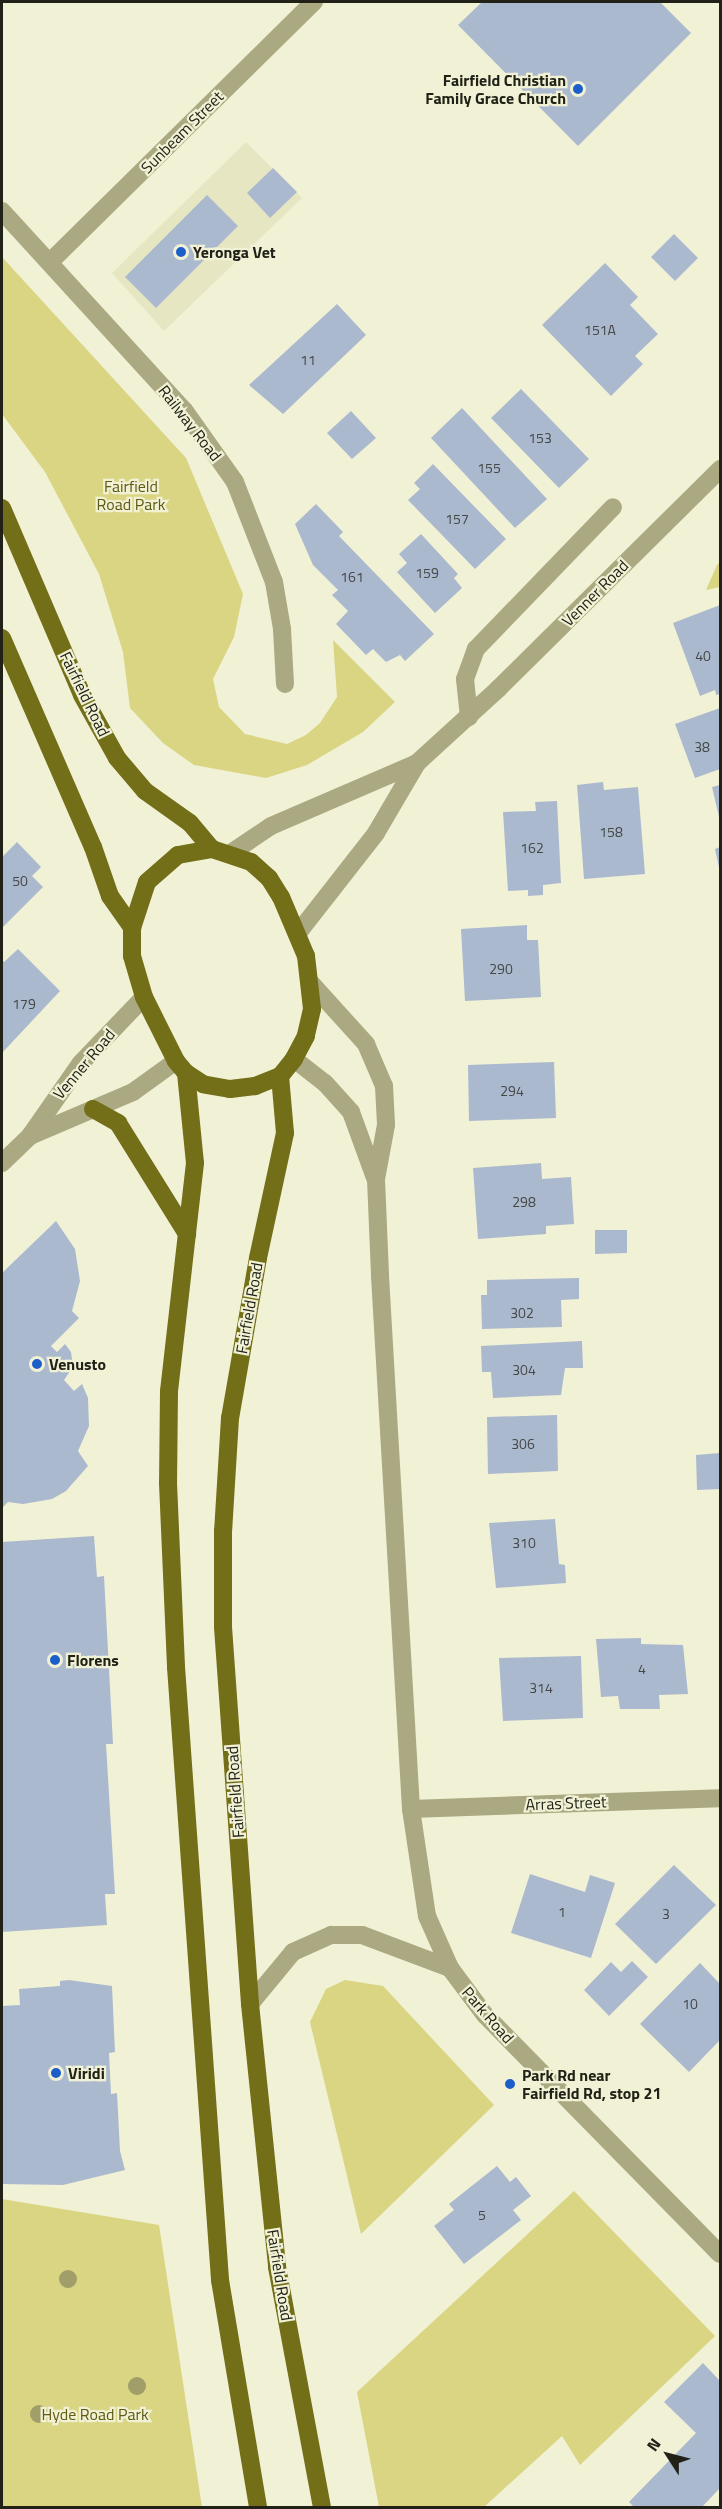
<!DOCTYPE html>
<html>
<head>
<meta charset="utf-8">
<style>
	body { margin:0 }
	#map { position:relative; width:722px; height:2509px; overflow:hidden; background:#f1f1d5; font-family:"Titillium Web",sans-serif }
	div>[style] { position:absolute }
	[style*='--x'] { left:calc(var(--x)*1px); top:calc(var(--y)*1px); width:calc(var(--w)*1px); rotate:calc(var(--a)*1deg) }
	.built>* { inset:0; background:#e7e6c3 }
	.green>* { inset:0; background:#d9d583 }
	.building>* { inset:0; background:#abb9cf }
	.minor>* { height:18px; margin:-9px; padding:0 9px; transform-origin:9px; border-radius:9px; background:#aaa982 }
	.major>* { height:18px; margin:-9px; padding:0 9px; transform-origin:9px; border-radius:9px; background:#736e18 }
	.trees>* { width:18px; height:18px; margin:-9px; border-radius:50%; background:#a19e69 }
	.dots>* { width:16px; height:16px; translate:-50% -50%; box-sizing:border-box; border:3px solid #f1f1d5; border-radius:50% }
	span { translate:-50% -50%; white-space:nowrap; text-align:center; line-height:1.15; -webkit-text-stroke:4.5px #f1f1d5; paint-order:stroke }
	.number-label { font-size:14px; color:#444745 }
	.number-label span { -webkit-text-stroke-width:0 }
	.poi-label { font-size:16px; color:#212117; font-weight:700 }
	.right { translate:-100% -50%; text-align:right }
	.left { translate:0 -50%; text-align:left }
	.street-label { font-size:16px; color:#212117 }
	.park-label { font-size:16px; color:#5f5a11 }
	.frame { position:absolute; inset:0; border:3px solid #212117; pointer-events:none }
	.north { position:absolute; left:638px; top:2425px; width:60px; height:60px; -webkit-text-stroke:4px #f1f1d5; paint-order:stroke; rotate:306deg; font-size:16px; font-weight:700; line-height:24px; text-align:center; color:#212117 }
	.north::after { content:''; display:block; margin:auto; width:21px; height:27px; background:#212117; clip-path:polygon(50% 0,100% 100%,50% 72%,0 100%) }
</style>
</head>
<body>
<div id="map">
	<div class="built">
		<i style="clip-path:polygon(246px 142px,302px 198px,164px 331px,112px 273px)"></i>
	</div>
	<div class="green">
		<i style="clip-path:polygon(2px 257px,186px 458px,243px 594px,234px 637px,213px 679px,219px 707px,245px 734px,287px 744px,306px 735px,320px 723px,337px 697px,333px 640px,395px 702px,363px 732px,307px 765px,266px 778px,194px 765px,163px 743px,130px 708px,123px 652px,99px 574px,45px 472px,2px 414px)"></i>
		<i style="clip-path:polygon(720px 562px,720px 587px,706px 590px,717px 565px)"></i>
		<i style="clip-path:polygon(345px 1980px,383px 1986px,494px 2105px,361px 2234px,310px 2022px,326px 1989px)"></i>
		<i style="clip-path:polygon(574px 2191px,715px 2336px,580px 2465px,562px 2436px,484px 2507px,379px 2507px,357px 2392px)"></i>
		<i style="clip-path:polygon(2px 2199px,159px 2225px,202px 2507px,2px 2507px)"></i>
	</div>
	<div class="building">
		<i style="clip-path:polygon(482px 2px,660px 2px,691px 33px,578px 146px,458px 25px)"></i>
		<i style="clip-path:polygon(273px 168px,297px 192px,270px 218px,247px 193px)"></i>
		<i style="clip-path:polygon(207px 195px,238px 226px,156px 308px,125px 277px)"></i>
		<i style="clip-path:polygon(674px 234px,698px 258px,675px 281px,651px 257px)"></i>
		<i style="clip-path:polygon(605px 263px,638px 297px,630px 305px,658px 334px,635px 356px,643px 364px,611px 396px,542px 325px)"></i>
		<i style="clip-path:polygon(337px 304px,366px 335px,283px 414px,249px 385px)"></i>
		<i style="clip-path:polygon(521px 389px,589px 459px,559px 488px,491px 418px)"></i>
		<i style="clip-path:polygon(462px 408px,547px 499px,515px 528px,431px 438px)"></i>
		<i style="clip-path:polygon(351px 411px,376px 438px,352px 459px,327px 433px)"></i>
		<i style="clip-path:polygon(433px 464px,506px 539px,475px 569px,408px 500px,420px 489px,414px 483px)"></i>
		<i style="clip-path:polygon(316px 504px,343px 532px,339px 536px,434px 634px,405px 661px,400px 655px,386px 662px,373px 649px,366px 655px,336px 624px,348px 611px,332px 595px,338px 590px,313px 565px,295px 524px)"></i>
		<i style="clip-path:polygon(421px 534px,458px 574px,454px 578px,462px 588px,435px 613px,397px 572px,407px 563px,399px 554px)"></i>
		<i style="clip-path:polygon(720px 605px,720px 694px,716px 695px,715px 690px,700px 696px,673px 623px)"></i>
		<i style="clip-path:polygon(720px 708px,720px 769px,695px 778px,675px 724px)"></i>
		<i style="clip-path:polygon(603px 782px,604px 790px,638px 787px,645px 874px,584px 879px,577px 785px)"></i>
		<i style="clip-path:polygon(720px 785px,720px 821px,712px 787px)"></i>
		<i style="clip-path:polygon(557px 801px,561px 883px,543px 885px,543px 895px,528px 896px,528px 890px,508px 891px,503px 812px,536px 811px,535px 802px)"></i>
		<i style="clip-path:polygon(17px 842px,41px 867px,32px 876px,43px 887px,2px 928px,2px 857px)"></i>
		<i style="clip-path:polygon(720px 847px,720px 872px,715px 849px)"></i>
		<i style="clip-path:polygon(527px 925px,527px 940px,538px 940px,541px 997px,465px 1001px,461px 929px)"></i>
		<i style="clip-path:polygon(18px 949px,60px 991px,2px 1053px,2px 959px,4px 962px)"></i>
		<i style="clip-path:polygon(554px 1062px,556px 1118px,469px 1121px,468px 1065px)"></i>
		<i style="clip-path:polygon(541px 1163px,542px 1179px,571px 1177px,574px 1224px,546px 1226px,546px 1234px,478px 1239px,473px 1168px)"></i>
		<i style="clip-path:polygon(56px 1221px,75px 1249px,80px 1281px,72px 1311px,79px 1318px,51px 1346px,57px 1352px,65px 1344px,71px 1352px,73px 1367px,64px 1380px,74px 1391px,82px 1384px,88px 1398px,89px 1426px,78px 1451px,88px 1466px,66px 1491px,52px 1499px,23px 1504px,8px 1502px,3px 1507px,2px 1273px)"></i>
		<i style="clip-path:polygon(595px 1230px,627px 1230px,627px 1253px,595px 1254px)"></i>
		<i style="clip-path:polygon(579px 1278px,579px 1299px,561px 1300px,562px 1327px,482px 1329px,481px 1295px,487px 1295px,487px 1280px)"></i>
		<i style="clip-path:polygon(582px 1341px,583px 1368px,565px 1368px,561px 1395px,493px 1398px,491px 1372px,482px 1372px,481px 1346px)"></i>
		<i style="clip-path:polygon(557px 1415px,558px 1471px,488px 1474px,487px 1417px)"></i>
		<i style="clip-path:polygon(720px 1453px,720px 1489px,697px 1490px,696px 1455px)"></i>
		<i style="clip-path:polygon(555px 1519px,559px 1564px,565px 1565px,566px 1583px,496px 1588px,489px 1523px)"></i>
		<i style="clip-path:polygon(94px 1536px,97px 1577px,104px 1576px,113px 1744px,106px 1744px,115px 1894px,105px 1894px,107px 1925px,2px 1932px,2px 1542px)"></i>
		<i style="clip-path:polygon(641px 1638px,641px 1644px,683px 1645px,688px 1694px,659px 1695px,660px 1709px,620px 1709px,618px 1696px,601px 1697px,596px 1639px)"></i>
		<i style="clip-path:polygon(581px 1656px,583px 1718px,503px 1721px,499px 1658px)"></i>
		<i style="clip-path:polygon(674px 1865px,716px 1905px,656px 1964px,615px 1924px)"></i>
		<i style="clip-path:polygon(530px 1874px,585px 1892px,590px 1875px,615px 1883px,591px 1958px,511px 1933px)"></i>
		<i style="clip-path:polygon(632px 1961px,648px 1977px,609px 2016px,584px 1990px,611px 1962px,621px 1972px)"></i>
		<i style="clip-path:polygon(700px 1963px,720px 1984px,720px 2040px,689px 2072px,640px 2024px)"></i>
		<i style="clip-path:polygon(69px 1980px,112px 1986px,115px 2052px,109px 2053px,111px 2094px,117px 2093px,120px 2151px,125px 2170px,63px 2185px,2px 2184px,2px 2006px,20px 2005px,19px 1989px,60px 1986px,60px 1981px)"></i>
		<i style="clip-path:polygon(497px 2166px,510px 2182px,516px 2177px,531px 2196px,513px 2210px,521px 2220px,464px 2264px,434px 2226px,454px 2210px,449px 2204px)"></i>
		<i style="clip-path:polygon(703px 2363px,720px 2381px,720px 2488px,701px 2508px,635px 2508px,629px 2502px,696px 2433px,664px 2402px)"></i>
	</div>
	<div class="minor">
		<i style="--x:2;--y:211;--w:270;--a:47.6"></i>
		<i style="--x:184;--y:410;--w:88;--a:54.7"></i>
		<i style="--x:235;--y:482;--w:107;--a:68.7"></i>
		<i style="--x:274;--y:582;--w:48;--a:80.3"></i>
		<i style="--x:282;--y:629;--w:55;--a:86.9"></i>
		<i style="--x:50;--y:262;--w:371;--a:-44.6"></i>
		<i style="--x:469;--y:717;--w:38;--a:-96"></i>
		<i style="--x:465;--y:679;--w:32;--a:-70"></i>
		<i style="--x:476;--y:649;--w:197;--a:-46"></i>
		<i style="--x:231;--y:853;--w:48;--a:-34"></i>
		<i style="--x:271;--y:826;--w:159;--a:-23.3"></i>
		<i style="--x:298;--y:933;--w:127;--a:-52"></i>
		<i style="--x:376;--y:833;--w:81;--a:-59.6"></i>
		<i style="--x:417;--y:763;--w:110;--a:-42.4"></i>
		<i style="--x:498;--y:689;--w:313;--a:-44.7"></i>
		<i style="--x:310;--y:982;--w:84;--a:47.9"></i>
		<i style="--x:366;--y:1044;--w:46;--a:66.8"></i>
		<i style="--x:384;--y:1086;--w:39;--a:87"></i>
		<i style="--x:386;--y:1125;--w:55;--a:100.5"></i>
		<i style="--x:376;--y:1179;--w:97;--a:87.6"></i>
		<i style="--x:380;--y:1276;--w:534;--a:86.67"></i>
		<i style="--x:411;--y:1809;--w:108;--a:81.5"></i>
		<i style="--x:427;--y:1916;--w:57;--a:66.1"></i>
		<i style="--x:450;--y:1968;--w:59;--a:53.3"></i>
		<i style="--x:485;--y:2015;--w:335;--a:45.5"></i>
		<i style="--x:294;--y:1059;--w:39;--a:38"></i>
		<i style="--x:325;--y:1083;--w:39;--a:48"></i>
		<i style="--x:351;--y:1112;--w:70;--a:70"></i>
		<i style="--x:30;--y:1136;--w:112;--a:-23.1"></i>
		<i style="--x:133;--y:1092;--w:53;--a:-35.8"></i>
		<i style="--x:2;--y:1163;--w:39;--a:-44"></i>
		<i style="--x:30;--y:1136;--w:89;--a:-55.1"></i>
		<i style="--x:81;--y:1063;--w:91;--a:-46.3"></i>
		<i style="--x:411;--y:1809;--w:309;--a:-2"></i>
		<i style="--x:250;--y:2004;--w:67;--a:-50.4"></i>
		<i style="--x:293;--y:1952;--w:42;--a:-24.1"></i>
		<i style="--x:331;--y:1935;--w:31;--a:0"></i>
		<i style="--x:362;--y:1935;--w:94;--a:20.6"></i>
	</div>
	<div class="major">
		<i style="--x:2;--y:508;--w:203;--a:66.8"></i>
		<i style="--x:82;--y:695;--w:72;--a:60.9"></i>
		<i style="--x:117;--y:758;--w:43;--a:49.7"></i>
		<i style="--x:145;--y:791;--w:55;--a:35.4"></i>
		<i style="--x:190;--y:823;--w:34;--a:50"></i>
		<i style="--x:2;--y:638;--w:228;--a:66.5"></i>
		<i style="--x:93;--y:847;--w:52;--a:70.9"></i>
		<i style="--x:110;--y:896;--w:39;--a:55"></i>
		<i style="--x:212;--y:849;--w:41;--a:18.4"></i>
		<i style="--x:251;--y:862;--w:24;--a:42"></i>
		<i style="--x:269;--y:878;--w:22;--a:58"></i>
		<i style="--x:281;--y:897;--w:64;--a:67"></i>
		<i style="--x:306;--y:956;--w:53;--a:83.5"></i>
		<i style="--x:312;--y:1009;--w:28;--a:103"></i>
		<i style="--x:306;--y:1036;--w:26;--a:118"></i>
		<i style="--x:294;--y:1059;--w:22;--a:129"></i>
		<i style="--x:280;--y:1076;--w:27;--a:158"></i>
		<i style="--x:255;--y:1086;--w:25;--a:173"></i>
		<i style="--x:230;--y:1089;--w:27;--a:-170"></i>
		<i style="--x:203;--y:1084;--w:20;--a:-147"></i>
		<i style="--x:186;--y:1073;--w:16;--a:-130"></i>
		<i style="--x:176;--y:1061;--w:72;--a:-116.6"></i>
		<i style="--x:144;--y:997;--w:43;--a:-106.3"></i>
		<i style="--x:132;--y:956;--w:28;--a:-90"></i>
		<i style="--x:132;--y:928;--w:48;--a:-71.9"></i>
		<i style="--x:147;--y:882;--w:41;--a:-41.1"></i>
		<i style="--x:178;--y:855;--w:35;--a:-10"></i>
		<i style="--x:186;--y:1073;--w:90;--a:84.3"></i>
		<i style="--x:195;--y:1163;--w:229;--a:96.5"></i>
		<i style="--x:169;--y:1391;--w:92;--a:90.6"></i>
		<i style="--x:168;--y:1483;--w:184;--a:87.5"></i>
		<i style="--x:176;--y:1667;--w:615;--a:85.89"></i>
		<i style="--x:220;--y:2280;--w:231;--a:80.5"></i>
		<i style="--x:280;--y:1076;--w:57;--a:85"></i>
		<i style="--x:285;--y:1133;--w:128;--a:102.2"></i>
		<i style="--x:258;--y:1258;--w:162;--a:99.9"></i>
		<i style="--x:230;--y:1418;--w:113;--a:93.5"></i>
		<i style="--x:223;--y:1531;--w:96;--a:90"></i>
		<i style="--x:223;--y:1627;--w:378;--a:85.9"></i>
		<i style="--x:250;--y:2004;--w:264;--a:84.1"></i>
		<i style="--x:277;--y:2267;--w:245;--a:79.4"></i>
		<i style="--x:93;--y:1109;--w:29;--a:29"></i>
		<i style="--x:118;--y:1123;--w:131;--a:58.1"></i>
	</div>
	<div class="trees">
		<i style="left:68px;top:2279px"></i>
		<i style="left:137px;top:2386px"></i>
		<i style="left:39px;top:2414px"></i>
	</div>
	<div class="dots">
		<i style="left:578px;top:89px;background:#1c5ec9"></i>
		<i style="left:181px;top:252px;background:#1c5ec9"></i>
		<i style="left:37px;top:1364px;background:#1c5ec9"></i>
		<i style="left:55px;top:1660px;background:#1c5ec9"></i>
		<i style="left:56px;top:2073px;background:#1c5ec9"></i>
		<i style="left:510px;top:2084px;background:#1c5ec9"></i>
	</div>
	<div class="number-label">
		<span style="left:600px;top:330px">151A</span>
		<span style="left:308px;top:360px">11</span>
		<span style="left:540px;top:438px">153</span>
		<span style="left:489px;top:468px">155</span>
		<span style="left:457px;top:519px">157</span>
		<span style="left:427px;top:573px">159</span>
		<span style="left:352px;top:577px">161</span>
		<span style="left:703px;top:656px">40</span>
		<span style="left:702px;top:747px">38</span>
		<span style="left:611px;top:832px">158</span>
		<span style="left:532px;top:848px">162</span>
		<span style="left:20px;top:881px">50</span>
		<span style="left:501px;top:969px">290</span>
		<span style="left:24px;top:1004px">179</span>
		<span style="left:512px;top:1091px">294</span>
		<span style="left:524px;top:1202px">298</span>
		<span style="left:522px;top:1313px">302</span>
		<span style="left:524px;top:1370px">304</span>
		<span style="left:523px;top:1444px">306</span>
		<span style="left:524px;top:1543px">310</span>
		<span style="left:642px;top:1669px">4</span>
		<span style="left:541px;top:1688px">314</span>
		<span style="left:562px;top:1912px">1</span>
		<span style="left:666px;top:1914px">3</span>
		<span style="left:690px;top:2004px">10</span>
		<span style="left:482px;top:2215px">5</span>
	</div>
	<div class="poi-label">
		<span class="right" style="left:566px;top:89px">Fairfield Christian<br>Family Grace Church</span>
		<span class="left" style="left:193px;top:252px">Yeronga Vet</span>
		<span class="left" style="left:49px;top:1364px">Venusto</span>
		<span class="left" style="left:67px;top:1660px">Florens</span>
		<span class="left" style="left:68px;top:2073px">Viridi</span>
		<span class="left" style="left:522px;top:2084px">Park Rd near<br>Fairfield Rd, stop 21</span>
	</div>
	<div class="street-label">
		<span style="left:182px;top:132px;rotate:-45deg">Sunbeam Street</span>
		<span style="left:190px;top:423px;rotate:52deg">Railway Road</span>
		<span style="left:595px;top:593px;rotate:-45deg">Venner Road</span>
		<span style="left:85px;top:694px;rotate:64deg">Fairfield Road</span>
		<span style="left:84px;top:1064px;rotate:-50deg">Venner Road</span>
		<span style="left:249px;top:1308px;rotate:-80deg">Fairfield Road</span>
		<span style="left:235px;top:1792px;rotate:-94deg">Fairfield Road</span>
		<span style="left:566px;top:1803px;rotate:-2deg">Arras Street</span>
		<span style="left:488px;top:2015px;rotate:49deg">Park Road</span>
		<span style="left:280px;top:2275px;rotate:81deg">Fairfield Road</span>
	</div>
	<div class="park-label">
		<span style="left:131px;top:495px">Fairfield<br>Road Park</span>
		<span style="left:95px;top:2414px">Hyde Road Park</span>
	</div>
	<div class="frame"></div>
	<div class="north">N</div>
</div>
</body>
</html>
